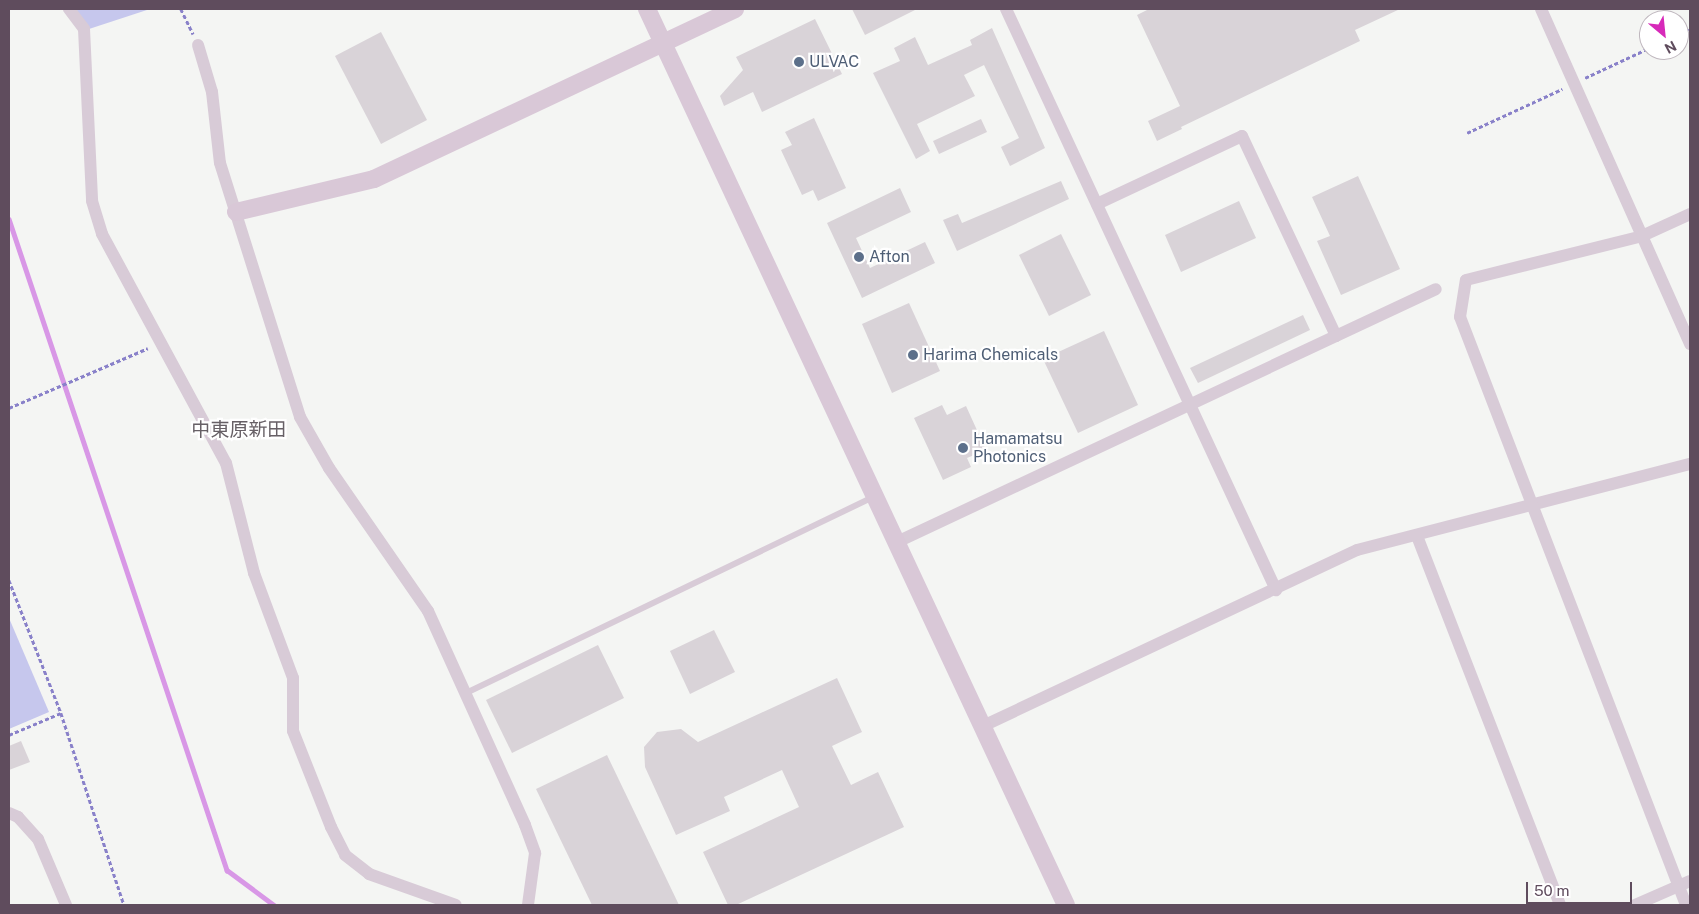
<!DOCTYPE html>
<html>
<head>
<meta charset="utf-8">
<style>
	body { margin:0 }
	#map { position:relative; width:1699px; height:914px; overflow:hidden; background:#f4f5f3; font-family:"Public Sans","Noto Sans JP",sans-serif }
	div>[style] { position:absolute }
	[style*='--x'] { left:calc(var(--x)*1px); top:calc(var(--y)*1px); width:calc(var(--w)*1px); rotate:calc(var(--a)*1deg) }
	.green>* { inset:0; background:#c6c7ed }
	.stream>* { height:4.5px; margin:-2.25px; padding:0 2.25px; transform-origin:2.25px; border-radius:2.25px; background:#d897e6 }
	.building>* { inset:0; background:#d9d3d8 }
	.path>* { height:2.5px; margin-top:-1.25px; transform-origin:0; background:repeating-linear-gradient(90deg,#8981c9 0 4px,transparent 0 6.5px) }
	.lane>* { height:6px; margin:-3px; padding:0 3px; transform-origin:3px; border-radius:3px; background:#d8cbd7 }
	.street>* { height:12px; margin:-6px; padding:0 6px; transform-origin:6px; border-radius:6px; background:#d8cbd7 }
	.secondary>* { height:18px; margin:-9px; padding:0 9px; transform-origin:9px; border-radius:9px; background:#d9c8d7 }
	.dots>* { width:14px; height:14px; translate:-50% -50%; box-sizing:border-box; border:2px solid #fff; border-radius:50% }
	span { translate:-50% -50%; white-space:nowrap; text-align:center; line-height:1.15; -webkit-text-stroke:4.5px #fff; paint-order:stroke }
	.service-label { font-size:16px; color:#4e5e75 }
	.left { translate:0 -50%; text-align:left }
	.quarter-label { font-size:19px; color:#676066 }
	.frame { position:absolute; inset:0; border:10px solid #5f4c5d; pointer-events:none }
	.north { position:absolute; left:1639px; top:10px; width:50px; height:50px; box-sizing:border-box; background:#fff; border:1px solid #bfb7be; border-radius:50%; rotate:152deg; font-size:14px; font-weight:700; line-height:20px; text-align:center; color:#5f4c5d }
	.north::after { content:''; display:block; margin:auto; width:18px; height:22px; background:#d72ab9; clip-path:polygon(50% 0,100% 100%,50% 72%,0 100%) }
	.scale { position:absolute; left:1526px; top:882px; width:106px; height:22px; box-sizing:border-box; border:2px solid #5f4c5d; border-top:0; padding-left:6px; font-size:15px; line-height:18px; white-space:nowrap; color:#5f4c5d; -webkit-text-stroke:4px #fff; paint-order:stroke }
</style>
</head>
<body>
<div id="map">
	<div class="green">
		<i style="clip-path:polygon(75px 9px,150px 9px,89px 29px)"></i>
		<i style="clip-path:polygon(9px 618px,49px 712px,9px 729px)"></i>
	</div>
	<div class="stream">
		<i style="--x:9;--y:219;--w:687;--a:71.49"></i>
		<i style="--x:227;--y:870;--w:59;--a:36.7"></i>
	</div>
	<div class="building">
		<i style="clip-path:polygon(852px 9px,917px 9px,865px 35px)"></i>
		<i style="clip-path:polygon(1149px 9px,1400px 9px,1355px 30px,1360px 41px,1181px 127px,1182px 129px,1157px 141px,1148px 121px,1180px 106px,1137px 15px)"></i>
		<i style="clip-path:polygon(815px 19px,842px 74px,762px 112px,753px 92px,724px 106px,720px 96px,743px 70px,736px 57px)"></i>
		<i style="clip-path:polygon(992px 28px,1045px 148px,1010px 166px,1001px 147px,1019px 138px,984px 65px,964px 75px,975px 96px,917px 124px,930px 151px,916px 159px,873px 73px,900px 61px,894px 48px,915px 37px,928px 65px,972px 45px,970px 40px)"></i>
		<i style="clip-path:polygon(381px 32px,427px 120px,381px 144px,335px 56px)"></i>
		<i style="clip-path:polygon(814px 118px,846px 188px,818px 201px,813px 190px,802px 195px,781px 150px,792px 145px,785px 132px)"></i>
		<i style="clip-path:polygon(981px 119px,987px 132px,939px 154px,933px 141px)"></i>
		<i style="clip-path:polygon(1358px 176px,1400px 269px,1341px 295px,1317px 241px,1330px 236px,1312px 197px)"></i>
		<i style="clip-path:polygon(1061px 181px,1069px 199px,957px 251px,943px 220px,958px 214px,962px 223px)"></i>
		<i style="clip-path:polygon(900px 188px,911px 212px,856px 238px,870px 268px,925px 242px,935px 263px,862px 298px,827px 223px)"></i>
		<i style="clip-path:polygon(1239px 201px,1256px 238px,1181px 272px,1165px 235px)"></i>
		<i style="clip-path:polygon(1061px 234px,1091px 295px,1049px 316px,1019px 255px)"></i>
		<i style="clip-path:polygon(909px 303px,940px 371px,892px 393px,862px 324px)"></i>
		<i style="clip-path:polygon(1303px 315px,1310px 330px,1198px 383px,1190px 368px)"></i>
		<i style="clip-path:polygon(1104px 331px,1138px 405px,1078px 433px,1043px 359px)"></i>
		<i style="clip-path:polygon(942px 405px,947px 415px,966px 406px,986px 450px,967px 458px,971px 467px,943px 480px,914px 418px)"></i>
		<i style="clip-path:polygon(714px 630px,735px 672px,690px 694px,670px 651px)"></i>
		<i style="clip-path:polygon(598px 645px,624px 698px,512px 753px,486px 700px)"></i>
		<i style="clip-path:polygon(837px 678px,862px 732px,832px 746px,851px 785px,878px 772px,904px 827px,736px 905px,728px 905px,703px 852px,799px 807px,782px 770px,724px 797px,730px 811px,676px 835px,645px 767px,644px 747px,657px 732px,681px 729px,698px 742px)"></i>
		<i style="clip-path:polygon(21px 741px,30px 762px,9px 770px,9px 746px)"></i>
		<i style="clip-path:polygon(607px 755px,679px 905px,592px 905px,536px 789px)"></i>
	</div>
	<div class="path">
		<i style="--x:181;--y:9;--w:28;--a:64"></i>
		<i style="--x:1679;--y:33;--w:12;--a:-24"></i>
		<i style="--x:1585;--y:78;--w:71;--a:-25.1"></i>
		<i style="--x:1467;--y:133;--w:105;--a:-24.9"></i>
		<i style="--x:9;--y:408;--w:151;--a:-23.3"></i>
		<i style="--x:9;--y:580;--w:143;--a:68.6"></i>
		<i style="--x:61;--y:713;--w:202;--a:71.8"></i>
		<i style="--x:9;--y:735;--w:56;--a:-22.9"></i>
	</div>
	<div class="lane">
		<i style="--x:466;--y:693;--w:453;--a:-25.7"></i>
	</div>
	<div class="street">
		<i style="--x:69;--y:9;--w:25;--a:53"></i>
		<i style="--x:84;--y:29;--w:172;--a:87.3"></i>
		<i style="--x:92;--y:201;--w:34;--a:73"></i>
		<i style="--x:102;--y:234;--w:260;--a:61.6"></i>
		<i style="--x:226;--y:463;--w:114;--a:75.7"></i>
		<i style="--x:254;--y:573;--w:112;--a:69.6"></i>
		<i style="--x:293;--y:678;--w:53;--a:90"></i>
		<i style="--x:293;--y:731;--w:103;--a:68.4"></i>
		<i style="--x:331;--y:827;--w:31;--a:63"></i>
		<i style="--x:345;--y:855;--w:31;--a:38"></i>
		<i style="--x:369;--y:874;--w:92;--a:19.6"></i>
		<i style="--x:1006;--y:9;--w:641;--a:65.07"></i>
		<i style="--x:1541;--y:9;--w:367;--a:66"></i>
		<i style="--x:198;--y:45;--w:49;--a:73.4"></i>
		<i style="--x:212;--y:92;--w:71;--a:83.6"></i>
		<i style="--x:220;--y:163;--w:266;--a:72.5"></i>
		<i style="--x:300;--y:417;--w:59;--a:60.4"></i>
		<i style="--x:329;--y:468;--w:174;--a:55.3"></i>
		<i style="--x:428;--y:611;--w:235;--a:65.6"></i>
		<i style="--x:525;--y:825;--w:30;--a:70"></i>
		<i style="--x:535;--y:853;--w:52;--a:97.7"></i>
		<i style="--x:1097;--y:204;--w:160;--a:-25.1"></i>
		<i style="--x:1242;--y:136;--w:221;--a:64.8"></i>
		<i style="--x:1417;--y:536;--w:396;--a:68.8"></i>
		<i style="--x:897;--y:542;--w:595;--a:-25.14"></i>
		<i style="--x:983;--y:726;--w:413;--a:-25.2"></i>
		<i style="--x:1357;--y:550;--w:344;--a:-14.5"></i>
		<i style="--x:9;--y:813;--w:10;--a:24"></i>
		<i style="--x:18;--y:817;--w:30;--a:48"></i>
		<i style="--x:38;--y:839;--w:72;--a:67"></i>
		<i style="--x:1635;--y:905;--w:60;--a:-23.6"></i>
		<i style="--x:1686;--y:905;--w:630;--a:-111.02"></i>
		<i style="--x:1460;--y:317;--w:37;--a:-81"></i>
		<i style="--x:1466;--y:280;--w:181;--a:-14"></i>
		<i style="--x:1642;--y:236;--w:53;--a:-24.6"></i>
	</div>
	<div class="secondary">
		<i style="--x:647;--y:9;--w:989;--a:64.94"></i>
		<i style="--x:236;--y:212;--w:142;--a:-13.4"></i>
		<i style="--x:374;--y:179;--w:399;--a:-25.2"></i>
	</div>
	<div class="dots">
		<i style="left:799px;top:62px;background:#5c6f8a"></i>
		<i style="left:859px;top:257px;background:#5c6f8a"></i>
		<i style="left:913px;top:355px;background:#5c6f8a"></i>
		<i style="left:963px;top:448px;background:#5c6f8a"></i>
	</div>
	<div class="service-label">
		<span class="left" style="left:809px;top:62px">ULVAC</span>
		<span class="left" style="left:869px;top:257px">Afton</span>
		<span class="left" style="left:923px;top:355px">Harima Chemicals</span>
		<span class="left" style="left:973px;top:448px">Hamamatsu<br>Photonics</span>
	</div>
	<div class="quarter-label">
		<span style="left:239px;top:430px">中東原新田</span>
	</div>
	<div class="frame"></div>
	<div class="north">N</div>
	<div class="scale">50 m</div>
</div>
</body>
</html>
